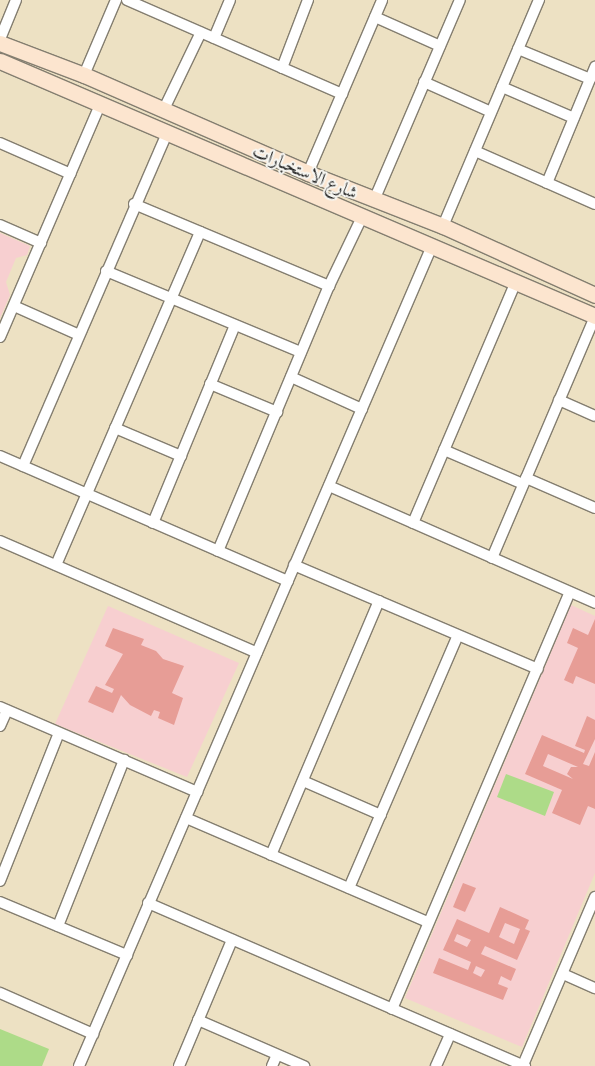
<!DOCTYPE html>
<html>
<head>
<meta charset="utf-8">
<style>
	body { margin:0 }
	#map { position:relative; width:595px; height:1066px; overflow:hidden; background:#ede1c3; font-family:"EB Garamond",Amiri,serif }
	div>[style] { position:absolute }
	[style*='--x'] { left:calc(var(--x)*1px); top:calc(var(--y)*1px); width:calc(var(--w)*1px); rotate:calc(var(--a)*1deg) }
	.built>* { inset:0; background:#f7cfd0 }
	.green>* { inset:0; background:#addb88 }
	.building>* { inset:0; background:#e79d96 }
	.roads { filter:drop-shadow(1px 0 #847e70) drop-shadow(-1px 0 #847e70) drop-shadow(0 1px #847e70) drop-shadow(0 -1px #847e70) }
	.street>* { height:10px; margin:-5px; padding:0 5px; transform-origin:5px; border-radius:5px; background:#fff }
	.secondary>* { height:15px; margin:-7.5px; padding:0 7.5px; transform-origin:7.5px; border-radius:7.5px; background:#fce5cf }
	span { translate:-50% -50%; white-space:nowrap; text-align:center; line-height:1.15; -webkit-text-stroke:4px #f6f6f2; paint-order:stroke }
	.street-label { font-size:18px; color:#1c1c1c }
</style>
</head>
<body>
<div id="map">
	<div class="built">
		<i style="clip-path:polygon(0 233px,30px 246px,27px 255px,16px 258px,6px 282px,10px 295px,0 318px)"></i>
		<i style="clip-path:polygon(571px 605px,595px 616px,595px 873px,522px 1047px,405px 998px)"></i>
		<i style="clip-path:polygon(108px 606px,239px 663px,187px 777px,55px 724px)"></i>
	</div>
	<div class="green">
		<i style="clip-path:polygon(506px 774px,554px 792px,545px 816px,497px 797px)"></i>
		<i style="clip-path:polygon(0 1029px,49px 1049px,42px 1066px,0 1066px)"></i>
	</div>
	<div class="building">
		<i style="clip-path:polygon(595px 619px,595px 684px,576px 676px,573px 684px,564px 680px,578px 648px,567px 643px,573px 628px,588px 635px)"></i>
		<i style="clip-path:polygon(113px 628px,144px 639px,141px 645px,156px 651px,163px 659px,184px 666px,172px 693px,183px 698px,174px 725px,158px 718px,160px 712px,154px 710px,151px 716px,130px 705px,121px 695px,113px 713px,88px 702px,96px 686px,112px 693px,114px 689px,105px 685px,123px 654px,105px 646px)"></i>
		<i style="clip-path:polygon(evenodd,587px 716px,595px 720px,595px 739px,583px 764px,589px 766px,595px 752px,595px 809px,588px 806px,580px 825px,552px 813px,562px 790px,525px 774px,542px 735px,584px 753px,585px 750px,575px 746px,587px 716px,548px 754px,578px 767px,571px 767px,567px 774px,573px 779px,543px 766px,548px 754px)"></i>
		<i style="clip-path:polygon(463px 883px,476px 888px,465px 912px,453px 907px)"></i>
		<i style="clip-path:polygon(evenodd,500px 907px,529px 920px,525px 929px,530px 931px,517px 960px,485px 946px,481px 954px,516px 969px,511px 981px,501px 976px,498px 984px,508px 988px,503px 1000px,433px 973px,439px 958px,468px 970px,471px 962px,443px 950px,457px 919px,489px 933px,500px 907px,505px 923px,520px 929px,514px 944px,499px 937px,505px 923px,500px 907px,457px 934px,471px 940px,467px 947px,454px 941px,457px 934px,500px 907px,476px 966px,485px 970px,481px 977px,473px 973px,476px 966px)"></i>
	</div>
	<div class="roads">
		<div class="street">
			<i style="--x:127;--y:0;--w:235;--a:23.6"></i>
			<i style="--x:375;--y:17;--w:71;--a:24"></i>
			<i style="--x:214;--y:38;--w:41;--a:-67.2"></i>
			<i style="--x:0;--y:39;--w:42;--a:-67.7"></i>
			<i style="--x:518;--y:49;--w:78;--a:22.6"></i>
			<i style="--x:282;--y:68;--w:73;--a:-69.1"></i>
			<i style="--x:84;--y:75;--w:82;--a:-66.9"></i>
			<i style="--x:424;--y:82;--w:73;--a:24.1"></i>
			<i style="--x:502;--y:87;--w:78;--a:23.3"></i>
			<i style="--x:164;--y:109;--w:85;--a:-64.3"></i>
			<i style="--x:0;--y:143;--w:77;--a:23.6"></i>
			<i style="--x:475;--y:151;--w:131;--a:23.8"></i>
			<i style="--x:308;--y:173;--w:188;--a:-66.8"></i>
			<i style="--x:547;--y:183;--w:126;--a:-67.5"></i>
			<i style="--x:375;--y:198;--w:215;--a:-66.8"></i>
			<i style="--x:134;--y:204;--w:212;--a:22.8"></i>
			<i style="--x:0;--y:225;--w:45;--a:23.7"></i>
			<i style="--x:443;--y:226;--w:246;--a:-67"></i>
			<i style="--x:106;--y:271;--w:211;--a:22.6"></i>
			<i style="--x:14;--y:306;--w:71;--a:24"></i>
			<i style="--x:0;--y:337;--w:253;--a:-66.7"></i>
			<i style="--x:291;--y:377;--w:78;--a:24.3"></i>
			<i style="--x:210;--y:384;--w:73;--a:22.7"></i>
			<i style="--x:559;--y:400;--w:39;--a:24"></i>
			<i style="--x:115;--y:428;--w:72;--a:23"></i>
			<i style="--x:444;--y:450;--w:86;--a:23.3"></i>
			<i style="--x:0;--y:456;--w:314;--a:23.5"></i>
			<i style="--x:23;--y:466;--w:363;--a:-66.6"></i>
			<i style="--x:526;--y:478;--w:75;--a:23.5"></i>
			<i style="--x:329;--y:486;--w:291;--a:23.7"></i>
			<i style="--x:153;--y:523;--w:214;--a:-67.5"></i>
			<i style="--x:413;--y:523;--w:262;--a:-66.9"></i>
			<i style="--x:0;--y:541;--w:280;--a:23.5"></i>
			<i style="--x:218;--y:551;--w:287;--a:-67.3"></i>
			<i style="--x:329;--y:286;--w:76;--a:-64.4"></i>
			<i style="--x:492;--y:558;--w:263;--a:-66.9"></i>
			<i style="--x:56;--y:565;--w:363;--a:-66.6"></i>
			<i style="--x:294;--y:565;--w:265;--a:23.1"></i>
			<i style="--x:0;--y:707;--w:215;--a:23.3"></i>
			<i style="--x:0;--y:726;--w:17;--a:-66"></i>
			<i style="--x:303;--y:781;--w:85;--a:23.6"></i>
			<i style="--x:186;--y:818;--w:263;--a:23.3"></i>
			<i style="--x:271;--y:855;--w:276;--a:-67"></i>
			<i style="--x:0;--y:881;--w:159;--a:-68.3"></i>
			<i style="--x:349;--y:888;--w:275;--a:-66.7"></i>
			<i style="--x:0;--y:902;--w:138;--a:22.7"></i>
			<i style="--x:148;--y:903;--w:411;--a:23.4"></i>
			<i style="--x:58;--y:926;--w:179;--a:-68.3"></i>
			<i style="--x:563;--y:974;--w:35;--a:24"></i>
			<i style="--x:0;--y:993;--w:102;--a:23.8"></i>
			<i style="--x:392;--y:1009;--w:453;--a:-66.9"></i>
			<i style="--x:198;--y:1020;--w:116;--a:23.5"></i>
			<i style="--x:523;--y:1065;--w:183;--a:-66.8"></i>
			<i style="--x:79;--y:1066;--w:893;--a:-66.71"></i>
			<i style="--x:179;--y:1066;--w:137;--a:-67.2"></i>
			<i style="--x:272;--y:1066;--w:12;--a:-66"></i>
			<i style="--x:436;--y:1066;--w:35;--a:-66"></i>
		</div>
		<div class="secondary">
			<i style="--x:0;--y:43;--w:90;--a:20.9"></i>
			<i style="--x:84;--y:75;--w:244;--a:23.6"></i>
			<i style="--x:308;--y:173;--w:145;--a:21.4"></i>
			<i style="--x:443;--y:226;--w:167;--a:24.4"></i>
			<i style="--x:0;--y:61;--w:647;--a:23.2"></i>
		</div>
	</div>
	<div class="street-label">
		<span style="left:305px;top:172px;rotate:23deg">شارع الاستخبارات</span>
	</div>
</div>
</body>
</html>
